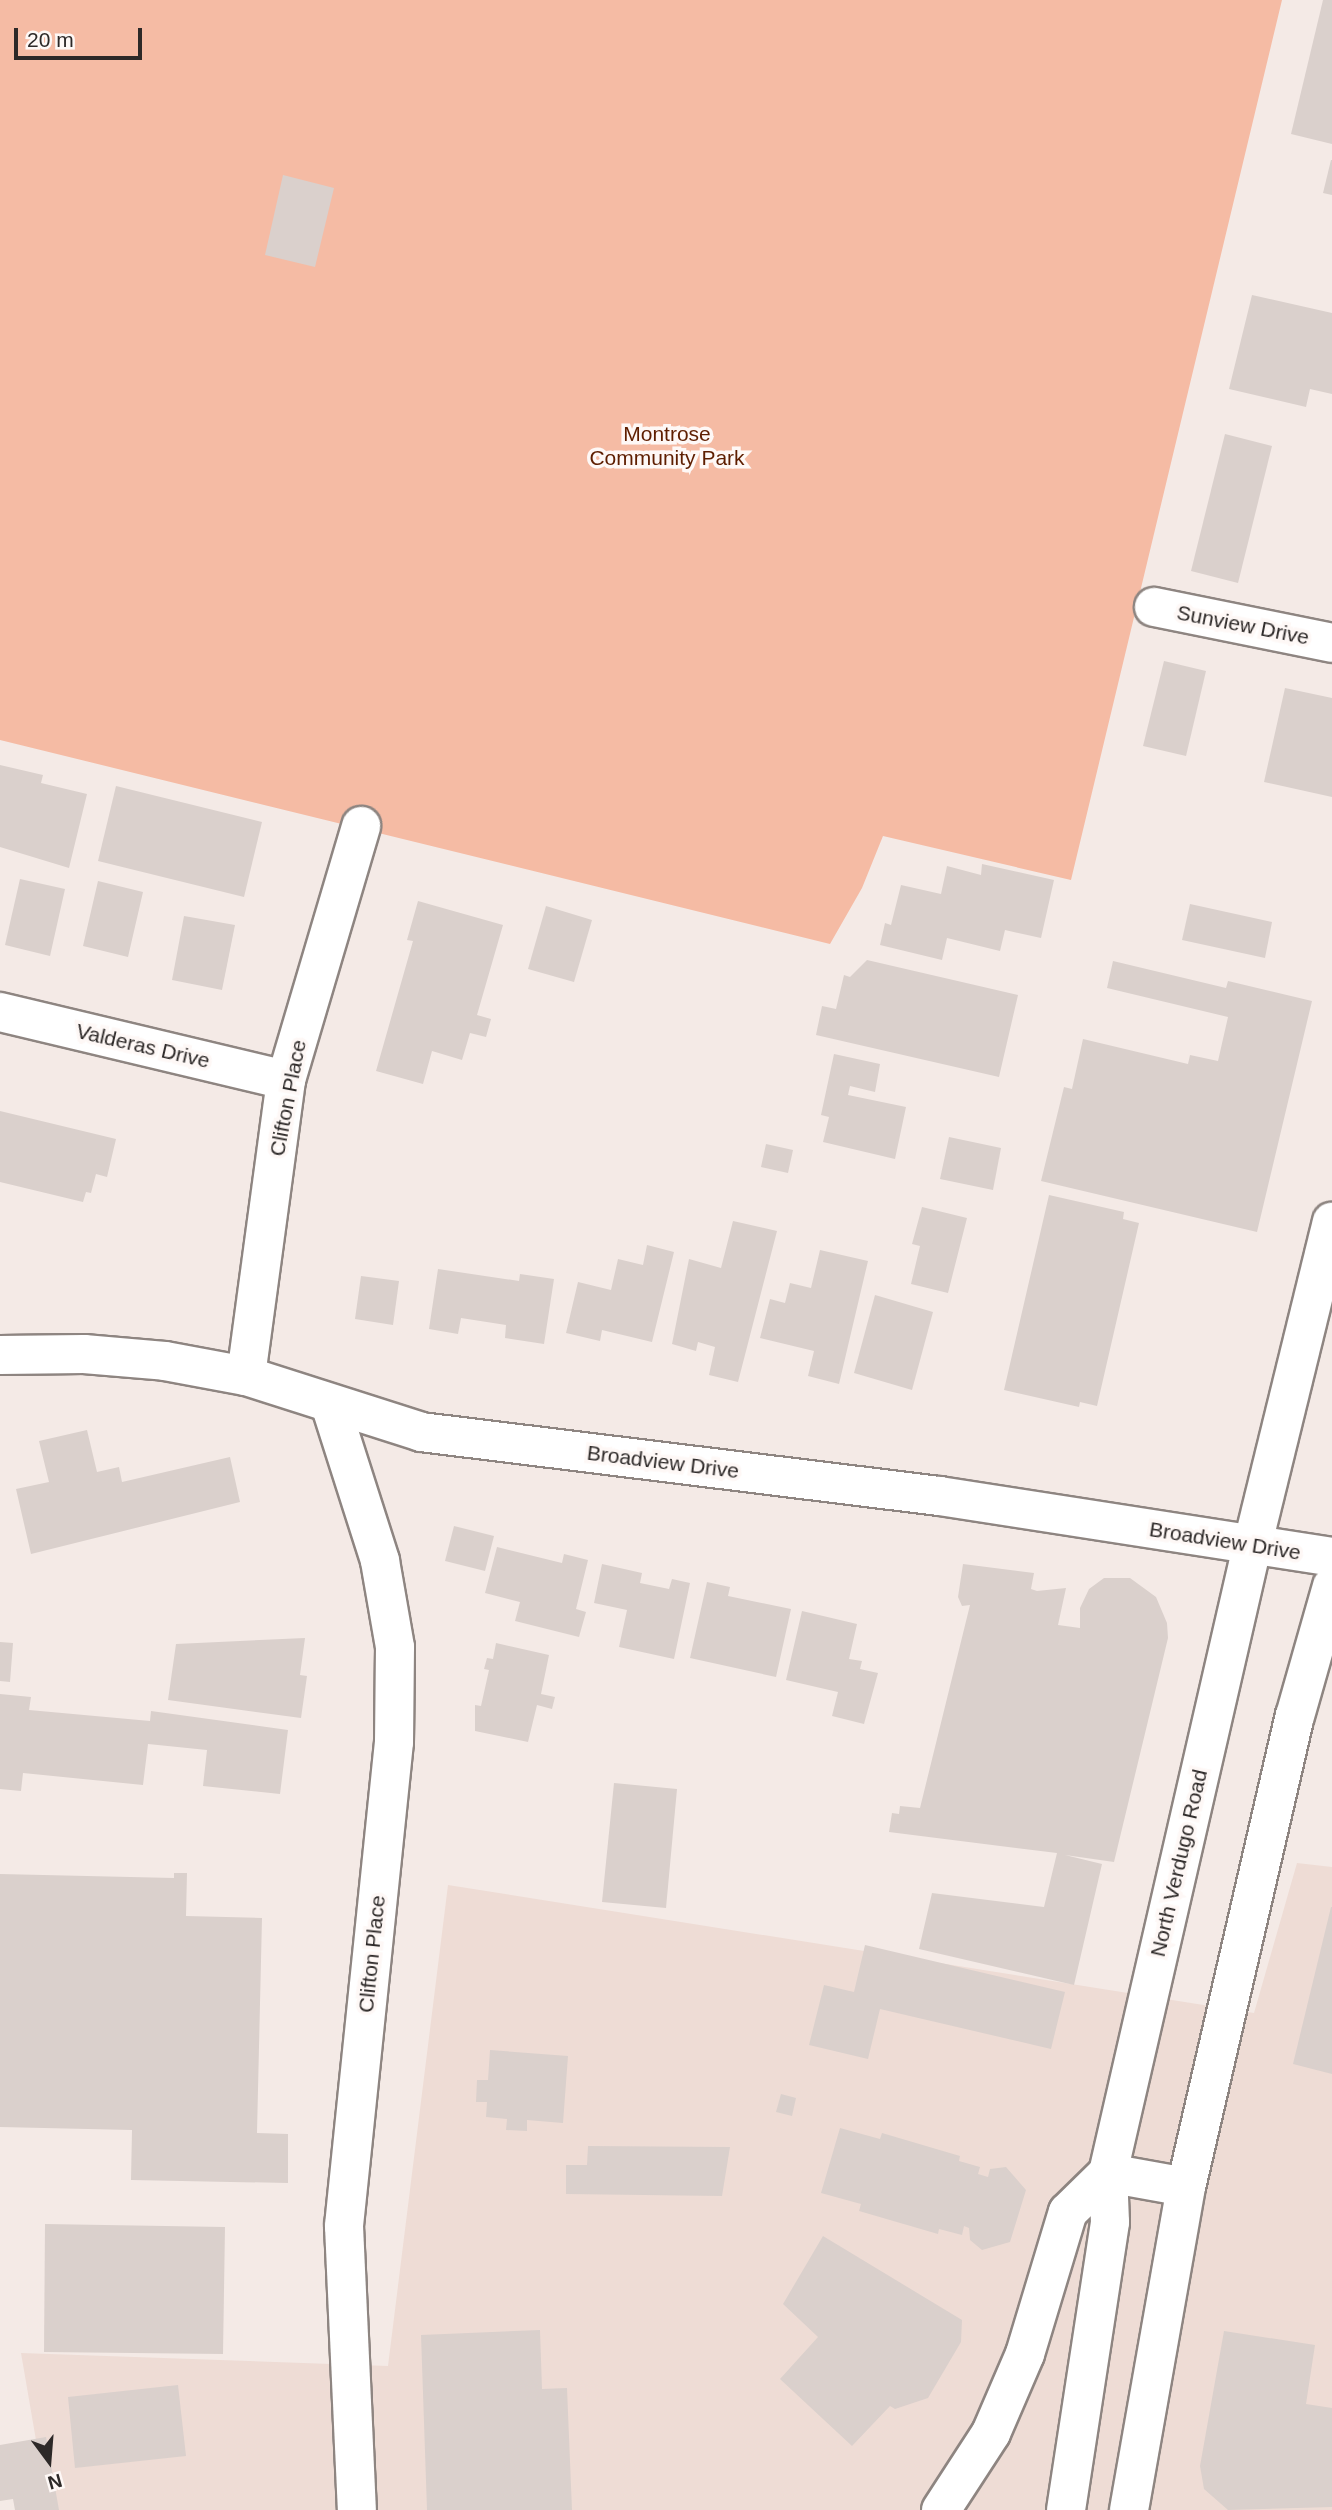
<!DOCTYPE html>
<html>
<head>
<meta charset="utf-8">
<style>
	body { margin:0 }
	#map { position:relative; width:1332px; height:2510px; overflow:hidden; background:#f4eae6; font-family:Helvetica,sans-serif }
	div>[style] { position:absolute }
	[style*='--x'] { left:calc(var(--x)*1px); top:calc(var(--y)*1px); width:calc(var(--w)*1px); rotate:calc(var(--a)*1deg) }
	.built>* { inset:0; background:#eedcd5 }
	.green>* { inset:0; background:#f5bba4 }
	.building>* { inset:0; background:#dad0cc }
	.roads { filter:drop-shadow(2px 0 #8e8581) drop-shadow(-2px 0 #8e8581) drop-shadow(0 2px #8e8581) drop-shadow(0 -2px #8e8581) }
	.minor>* { height:38px; margin:-19px; padding:0 19px; transform-origin:19px; border-radius:19px; background:#fff }
	.tertiary>* { height:38px; margin:-19px; padding:0 19px; transform-origin:19px; border-radius:19px; background:#fff }
	.secondary>* { height:38px; margin:-19px; padding:0 19px; transform-origin:19px; border-radius:19px; background:#fff }
	span { translate:-50% -50%; white-space:nowrap; text-align:center; line-height:1.15; -webkit-text-stroke:7px #fef8f6; paint-order:stroke }
	.park-label { font-size:21px; color:#5e1e00 }
	.street-label { font-size:21px; color:#2d2928 }
	.north { position:absolute; left:14px; top:2426px; width:70px; height:70px; -webkit-text-stroke:5px #fef8f6; paint-order:stroke; rotate:164deg; font-size:19px; font-weight:700; line-height:28px; text-align:center; color:#2d2928 }
	.north::after { content:''; display:block; margin:auto; width:24px; height:32px; background:#2d2928; clip-path:polygon(50% 0,100% 100%,50% 72%,0 100%) }
	.scale { position:absolute; left:14px; top:28px; width:128px; height:32px; box-sizing:border-box; border:4px solid #2d2928; border-top:0; padding-left:9px; font-size:21px; line-height:24px; white-space:nowrap; color:#2d2928; -webkit-text-stroke:5px #fef8f6; paint-order:stroke }
</style>
</head>
<body>
<div id="map">
	<div class="built">
		<i style="clip-path:polygon(1297px 1863px,1332px 1867px,1332px 2510px,48px 2510px,21px 2353px,388px 2366px,448px 1885px,1254px 2013px)"></i>
	</div>
	<div class="green">
		<i style="clip-path:polygon(0 0,1282px 0,1071px 880px,883px 836px,862px 888px,830px 944px,0 740px)"></i>
	</div>
	<div class="building">
		<i style="clip-path:polygon(1323px 0,1332px 0,1332px 144px,1291px 134px)"></i>
		<i style="clip-path:polygon(1331px 160px,1332px 160px,1332px 195px,1323px 193px)"></i>
		<i style="clip-path:polygon(283px 175px,334px 188px,315px 267px,265px 255px)"></i>
		<i style="clip-path:polygon(1252px 295px,1332px 313px,1332px 394px,1310px 389px,1306px 407px,1229px 389px)"></i>
		<i style="clip-path:polygon(1225px 434px,1272px 446px,1238px 583px,1191px 571px)"></i>
		<i style="clip-path:polygon(1164px 661px,1206px 671px,1186px 756px,1143px 746px)"></i>
		<i style="clip-path:polygon(1285px 688px,1332px 698px,1332px 797px,1264px 782px)"></i>
		<i style="clip-path:polygon(0 765px,43px 775px,41px 783px,87px 794px,69px 868px,0 847px)"></i>
		<i style="clip-path:polygon(116px 786px,262px 822px,244px 897px,98px 861px)"></i>
		<i style="clip-path:polygon(982px 864px,1054px 880px,1041px 938px,1005px 930px,1000px 951px,947px 938px,942px 960px,880px 945px,885px 923px,891px 925px,901px 885px,941px 894px,947px 866px,981px 875px)"></i>
		<i style="clip-path:polygon(20px 879px,65px 889px,50px 956px,5px 945px)"></i>
		<i style="clip-path:polygon(98px 881px,143px 892px,128px 957px,83px 946px)"></i>
		<i style="clip-path:polygon(418px 901px,503px 925px,477px 1015px,491px 1019px,486px 1037px,470px 1033px,462px 1060px,432px 1051px,423px 1084px,376px 1071px,413px 941px,407px 940px)"></i>
		<i style="clip-path:polygon(1190px 904px,1272px 922px,1265px 958px,1182px 940px)"></i>
		<i style="clip-path:polygon(546px 906px,592px 920px,574px 982px,528px 969px)"></i>
		<i style="clip-path:polygon(184px 916px,235px 925px,222px 990px,172px 980px)"></i>
		<i style="clip-path:polygon(867px 960px,1018px 995px,999px 1077px,816px 1035px,822px 1006px,836px 1009px,844px 975px,850px 977px)"></i>
		<i style="clip-path:polygon(1113px 961px,1226px 988px,1228px 981px,1312px 1001px,1257px 1232px,1041px 1181px,1064px 1087px,1072px 1089px,1083px 1039px,1188px 1064px,1190px 1055px,1218px 1061px,1228px 1017px,1107px 988px)"></i>
		<i style="clip-path:polygon(834px 1054px,880px 1064px,875px 1092px,850px 1086px,848px 1095px,906px 1107px,895px 1159px,823px 1142px,829px 1117px,821px 1115px)"></i>
		<i style="clip-path:polygon(0 1111px,116px 1139px,107px 1177px,96px 1174px,91px 1193px,86px 1192px,83px 1202px,0 1182px)"></i>
		<i style="clip-path:polygon(949px 1137px,1001px 1148px,993px 1190px,940px 1179px)"></i>
		<i style="clip-path:polygon(766px 1144px,793px 1150px,788px 1173px,761px 1167px)"></i>
		<i style="clip-path:polygon(1049px 1195px,1124px 1212px,1123px 1219px,1139px 1223px,1097px 1406px,1080px 1402px,1079px 1407px,1004px 1390px)"></i>
		<i style="clip-path:polygon(922px 1207px,967px 1218px,948px 1293px,911px 1284px,920px 1246px,912px 1244px)"></i>
		<i style="clip-path:polygon(733px 1221px,777px 1231px,738px 1382px,709px 1375px,715px 1347px,698px 1342px,696px 1351px,672px 1344px,689px 1259px,721px 1268px)"></i>
		<i style="clip-path:polygon(647px 1245px,674px 1252px,652px 1342px,602px 1330px,600px 1341px,566px 1333px,578px 1282px,611px 1290px,618px 1259px,643px 1265px)"></i>
		<i style="clip-path:polygon(820px 1250px,868px 1261px,839px 1384px,808px 1376px,814px 1351px,760px 1338px,770px 1299px,785px 1303px,790px 1283px,811px 1288px)"></i>
		<i style="clip-path:polygon(438px 1269px,519px 1281px,520px 1274px,554px 1279px,544px 1344px,505px 1338px,506px 1325px,461px 1318px,458px 1334px,429px 1329px)"></i>
		<i style="clip-path:polygon(361px 1276px,399px 1281px,393px 1325px,355px 1319px)"></i>
		<i style="clip-path:polygon(875px 1295px,933px 1312px,912px 1390px,854px 1373px)"></i>
		<i style="clip-path:polygon(87px 1430px,97px 1472px,119px 1467px,122px 1482px,230px 1457px,240px 1502px,31px 1554px,16px 1489px,49px 1482px,39px 1441px)"></i>
		<i style="clip-path:polygon(454px 1526px,494px 1536px,485px 1571px,445px 1561px)"></i>
		<i style="clip-path:polygon(497px 1547px,562px 1563px,564px 1554px,588px 1560px,576px 1609px,586px 1612px,579px 1637px,515px 1621px,520px 1602px,485px 1593px)"></i>
		<i style="clip-path:polygon(602px 1564px,642px 1573px,640px 1583px,669px 1589px,672px 1579px,690px 1583px,674px 1659px,619px 1647px,627px 1610px,594px 1603px)"></i>
		<i style="clip-path:polygon(963px 1564px,1034px 1573px,1031px 1589px,1037px 1591px,1066px 1588px,1058px 1625px,1080px 1628px,1080px 1608px,1089px 1589px,1104px 1578px,1130px 1578px,1156px 1597px,1167px 1623px,1168px 1638px,1114px 1862px,1065px 1855px,1102px 1864px,1074px 1985px,919px 1949px,932px 1893px,1044px 1907px,1057px 1853px,889px 1832px,892px 1813px,899px 1814px,900px 1806px,920px 1808px,970px 1605px,962px 1606px,958px 1597px)"></i>
		<i style="clip-path:polygon(707px 1582px,730px 1587px,728px 1596px,791px 1609px,776px 1677px,690px 1658px)"></i>
		<i style="clip-path:polygon(802px 1611px,857px 1624px,849px 1659px,862px 1661px,860px 1669px,878px 1673px,864px 1724px,832px 1716px,838px 1692px,786px 1680px)"></i>
		<i style="clip-path:polygon(305px 1638px,300px 1675px,307px 1676px,301px 1718px,168px 1700px,176px 1644px)"></i>
		<i style="clip-path:polygon(0 1642px,13px 1643px,10px 1682px,0 1681px)"></i>
		<i style="clip-path:polygon(496px 1643px,549px 1655px,541px 1694px,555px 1697px,552px 1709px,537px 1705px,528px 1742px,475px 1731px,475px 1705px,481px 1706px,489px 1670px,484px 1669px,487px 1658px,493px 1659px)"></i>
		<i style="clip-path:polygon(0 1694px,31px 1697px,29px 1710px,150px 1721px,151px 1711px,288px 1730px,280px 1794px,203px 1786px,207px 1750px,148px 1744px,143px 1785px,23px 1773px,21px 1791px,0 1789px)"></i>
		<i style="clip-path:polygon(614px 1783px,677px 1789px,666px 1908px,602px 1902px)"></i>
		<i style="clip-path:polygon(174px 1873px,187px 1873px,186px 1916px,262px 1918px,257px 2133px,288px 2134px,288px 2183px,131px 2180px,132px 2130px,0 2127px,0 1874px,174px 1878px)"></i>
		<i style="clip-path:polygon(1331px 1907px,1332px 1907px,1332px 2074px,1293px 2064px)"></i>
		<i style="clip-path:polygon(865px 1945px,1065px 1992px,1051px 2049px,880px 2009px,868px 2059px,809px 2045px,824px 1985px,854px 1992px)"></i>
		<i style="clip-path:polygon(490px 2050px,568px 2056px,563px 2123px,527px 2120px,527px 2131px,506px 2130px,507px 2119px,486px 2117px,487px 2102px,476px 2102px,477px 2080px,488px 2080px)"></i>
		<i style="clip-path:polygon(781px 2094px,796px 2098px,792px 2116px,776px 2112px)"></i>
		<i style="clip-path:polygon(840px 2128px,880px 2139px,882px 2133px,960px 2156px,959px 2161px,980px 2167px,978px 2174px,988px 2177px,990px 2169px,1006px 2167px,1026px 2190px,1010px 2242px,982px 2250px,970px 2240px,969px 2228px,964px 2226px,962px 2235px,939px 2229px,938px 2234px,859px 2211px,861px 2204px,821px 2193px)"></i>
		<i style="clip-path:polygon(588px 2146px,730px 2147px,722px 2196px,566px 2194px,566px 2165px,587px 2165px)"></i>
		<i style="clip-path:polygon(45px 2224px,225px 2227px,223px 2354px,44px 2352px)"></i>
		<i style="clip-path:polygon(823px 2236px,962px 2320px,961px 2342px,928px 2398px,895px 2409px,890px 2406px,852px 2446px,780px 2379px,818px 2337px,783px 2304px)"></i>
		<i style="clip-path:polygon(540px 2330px,542px 2389px,567px 2388px,572px 2510px,427px 2510px,421px 2335px)"></i>
		<i style="clip-path:polygon(1224px 2331px,1315px 2345px,1306px 2404px,1332px 2408px,1332px 2507px,1228px 2510px,1204px 2489px,1200px 2466px)"></i>
		<i style="clip-path:polygon(178px 2385px,186px 2456px,75px 2468px,68px 2397px)"></i>
		<i style="clip-path:polygon(46px 2437px,59px 2510px,15px 2510px,13px 2499px,0 2501px,0 2445px)"></i>
	</div>
	<div class="roads">
		<div class="minor">
			<i style="--x:1154;--y:607;--w:182;--a:11.4"></i>
			<i style="--x:0;--y:1012;--w:294;--a:13.4"></i>
			<i style="--x:0;--y:1355;--w:84;--a:-0.7"></i>
			<i style="--x:84;--y:1354;--w:81;--a:4.9"></i>
			<i style="--x:165;--y:1361;--w:82;--a:10.5"></i>
			<i style="--x:246;--y:1376;--w:184;--a:17.7"></i>
			<i style="--x:421;--y:1432;--w:522;--a:7.04"></i>
			<i style="--x:939;--y:1496;--w:398;--a:8.8"></i>
			<i style="--x:246;--y:1376;--w:299;--a:-82.3"></i>
			<i style="--x:286;--y:1080;--w:265;--a:-73.5"></i>
			<i style="--x:331;--y:1407;--w:162;--a:72.3"></i>
			<i style="--x:380;--y:1561;--w:87;--a:80.1"></i>
			<i style="--x:395;--y:1647;--w:95;--a:90.6"></i>
			<i style="--x:394;--y:1742;--w:487;--a:95.9"></i>
			<i style="--x:344;--y:2226;--w:284;--a:87.4"></i>
		</div>
		<div class="tertiary">
			<i style="--x:1066;--y:2510;--w:291;--a:-81.3"></i>
			<i style="--x:1110;--y:2222;--w:49;--a:-92.3"></i>
		</div>
		<div class="secondary">
			<i style="--x:1108;--y:2173;--w:642;--a:-77.05"></i>
			<i style="--x:1252;--y:1547;--w:335;--a:-76.2"></i>
			<i style="--x:1108;--y:2173;--w:79;--a:10.2"></i>
			<i style="--x:941;--y:2510;--w:92;--a:-57"></i>
			<i style="--x:991;--y:2433;--w:86;--a:-66.7"></i>
			<i style="--x:1025;--y:2354;--w:148;--a:-73.2"></i>
			<i style="--x:1068;--y:2212;--w:56;--a:-44.3"></i>
			<i style="--x:1129;--y:2510;--w:328;--a:-80"></i>
			<i style="--x:1186;--y:2187;--w:483;--a:-77"></i>
			<i style="--x:1295;--y:1716;--w:135;--a:-74.1"></i>
		</div>
	</div>
	<div class="park-label">
		<span style="left:667px;top:446px">Montrose<br>Community Park</span>
	</div>
	<div class="street-label">
		<span style="left:1243px;top:625px;rotate:11deg">Sunview Drive</span>
		<span style="left:143px;top:1046px;rotate:13deg">Valderas Drive</span>
		<span style="left:288px;top:1098px;rotate:-79deg">Clifton Place</span>
		<span style="left:663px;top:1462px;rotate:7deg">Broadview Drive</span>
		<span style="left:1225px;top:1541px;rotate:9deg">Broadview Drive</span>
		<span style="left:1179px;top:1863px;rotate:-77deg">North Verdugo Road</span>
		<span style="left:372px;top:1954px;rotate:-84deg">Clifton Place</span>
	</div>
	<div class="north">N</div>
	<div class="scale">20 m</div>
</div>
</body>
</html>
